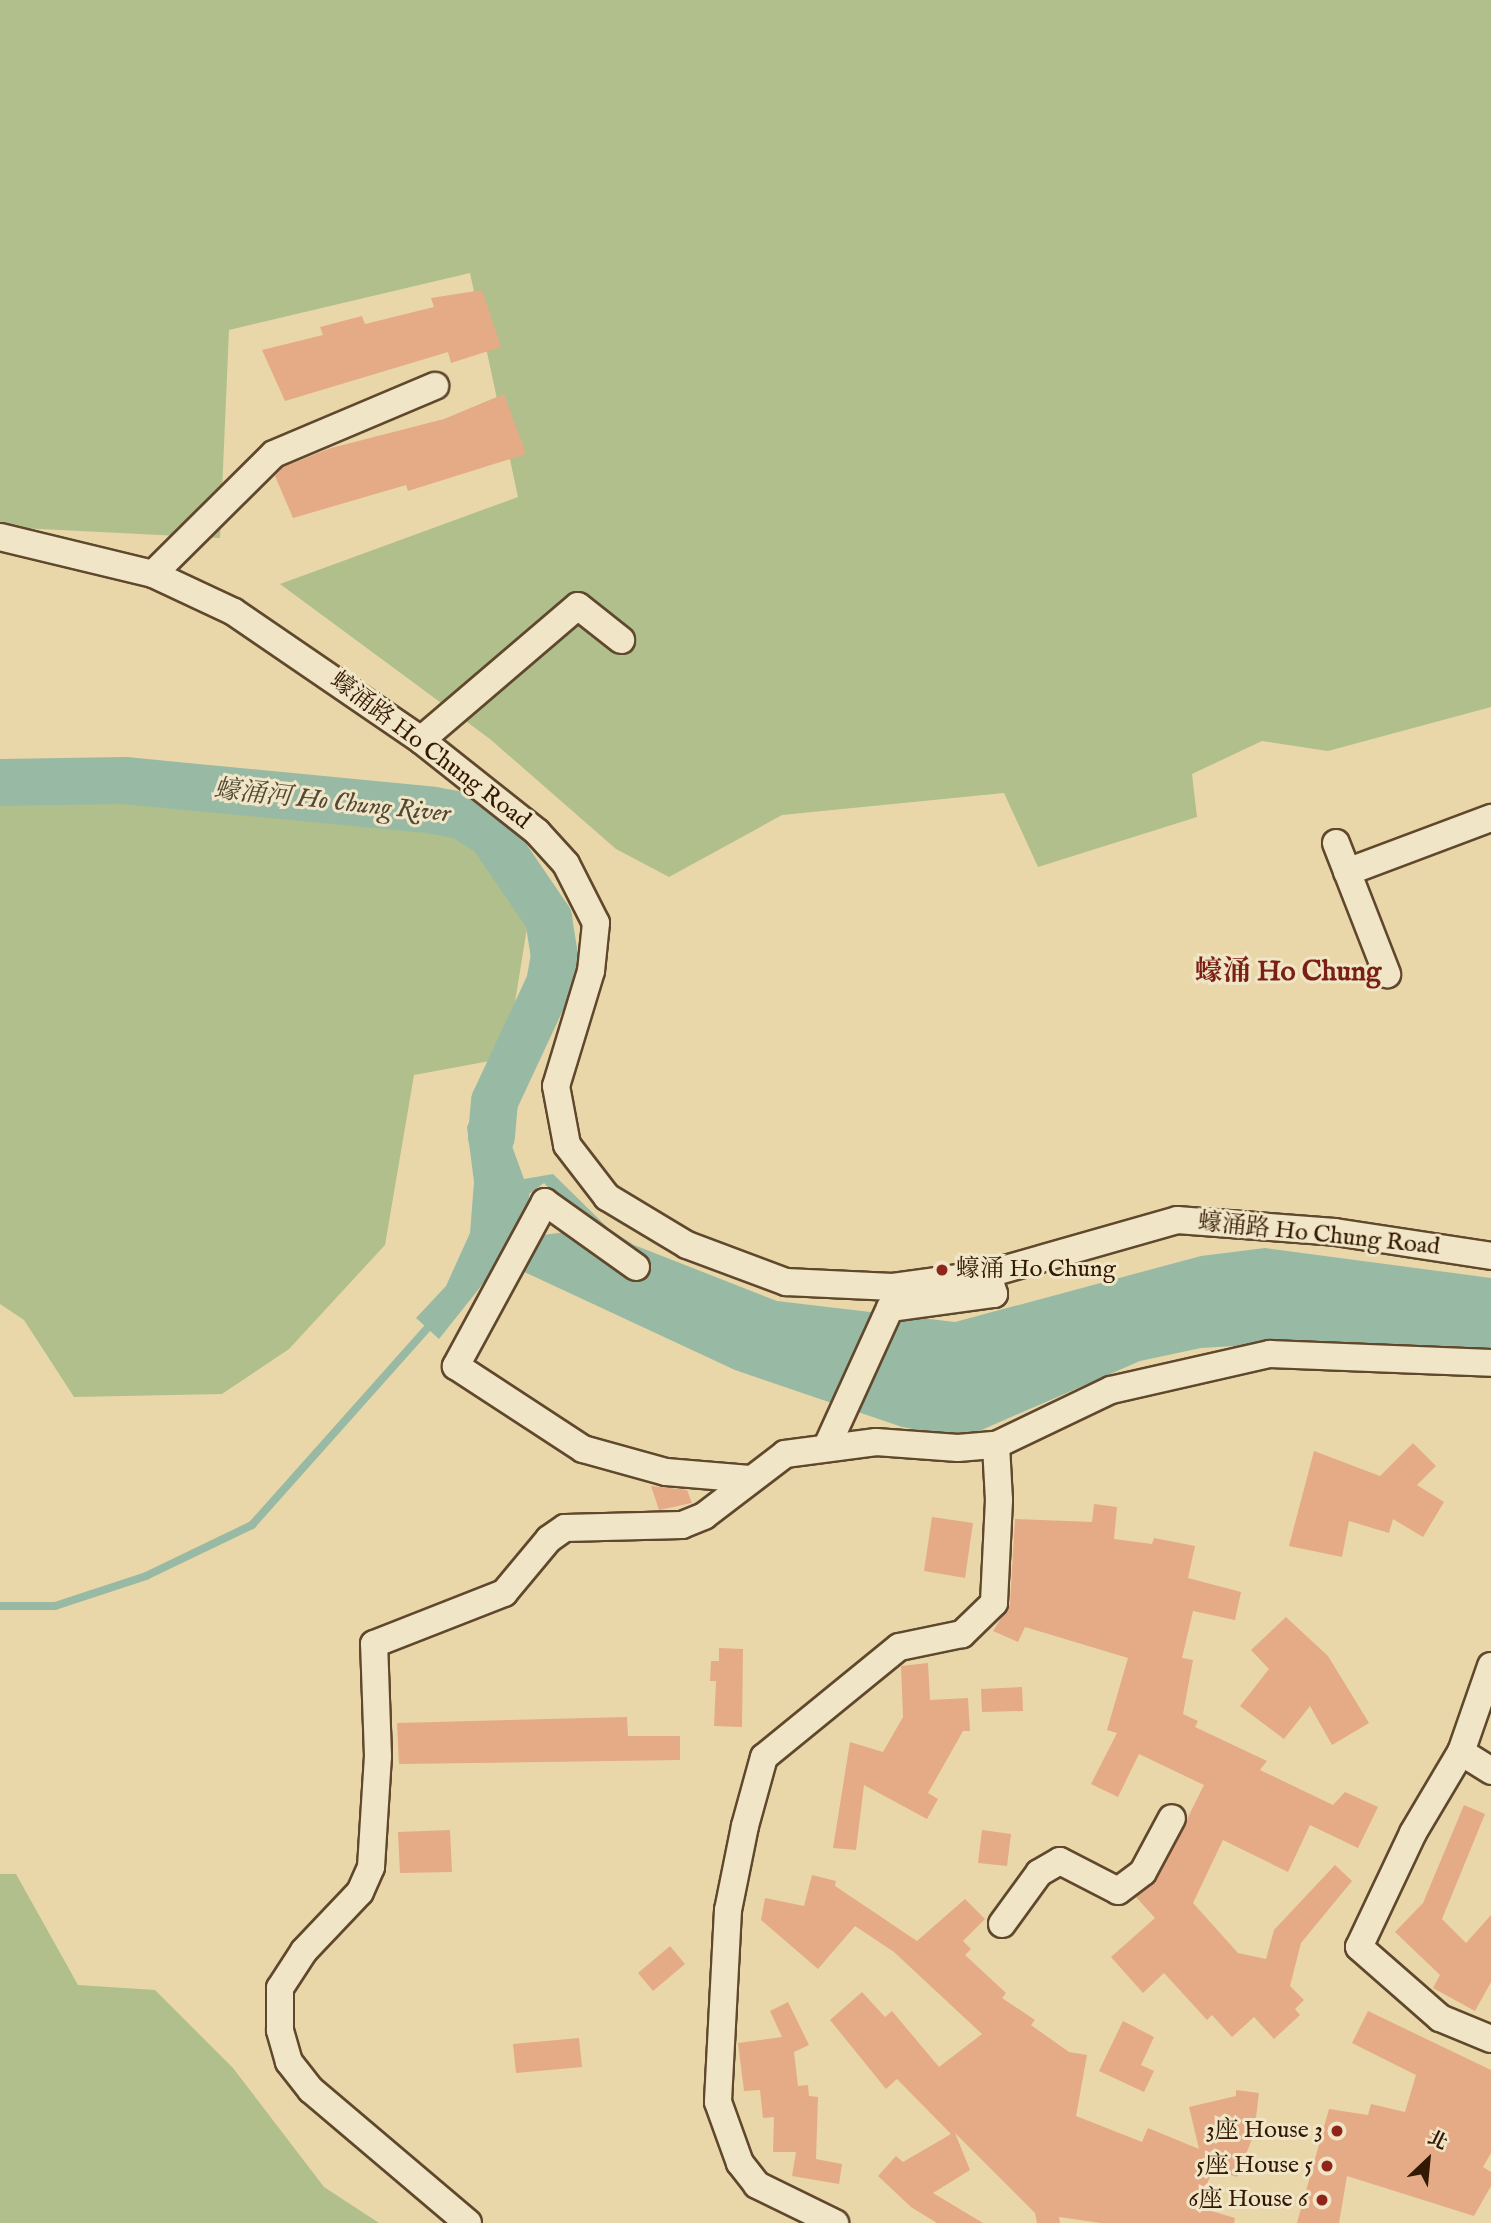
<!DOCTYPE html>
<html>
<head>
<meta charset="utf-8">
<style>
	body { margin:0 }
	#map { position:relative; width:1491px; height:2223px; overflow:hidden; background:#e9d7a9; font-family:"IM FELL English","Noto Serif TC",serif }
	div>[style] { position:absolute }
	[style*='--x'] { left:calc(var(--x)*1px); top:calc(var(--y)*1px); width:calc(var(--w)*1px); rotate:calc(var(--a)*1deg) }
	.green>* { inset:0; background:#b0bf8c }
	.water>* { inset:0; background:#98baa4 }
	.stream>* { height:8px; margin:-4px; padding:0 4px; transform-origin:4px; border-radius:4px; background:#98baa4 }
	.river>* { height:47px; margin:-23.5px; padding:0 23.5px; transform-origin:23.5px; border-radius:23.5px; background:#98baa4 }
	.building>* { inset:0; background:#e4ab86 }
	.roads { filter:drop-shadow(2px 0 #60482d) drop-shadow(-2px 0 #60482d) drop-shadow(0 2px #60482d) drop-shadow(0 -2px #60482d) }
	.street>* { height:26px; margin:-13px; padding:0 13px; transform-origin:13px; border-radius:13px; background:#f1e5c7 }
	.dots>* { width:19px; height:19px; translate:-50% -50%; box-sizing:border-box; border:4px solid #f1e5c7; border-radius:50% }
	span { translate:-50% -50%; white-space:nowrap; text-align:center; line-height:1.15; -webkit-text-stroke:6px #f1e5c7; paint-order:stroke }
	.street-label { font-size:24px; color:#331904 }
	.poi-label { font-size:24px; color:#331904 }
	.left { translate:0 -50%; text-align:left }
	.right { translate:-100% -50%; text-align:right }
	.water-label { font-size:26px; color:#514934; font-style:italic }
	.quarter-label { font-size:28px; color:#7a1f14; font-weight:700 }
	.north { position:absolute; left:1393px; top:2125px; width:70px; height:70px; -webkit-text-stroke:5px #f1e5c7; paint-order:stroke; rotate:26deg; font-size:19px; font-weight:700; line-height:28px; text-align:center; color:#331904 }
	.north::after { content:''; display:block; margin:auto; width:24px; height:32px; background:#331904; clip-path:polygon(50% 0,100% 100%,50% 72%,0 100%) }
</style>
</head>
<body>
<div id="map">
	<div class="green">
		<i style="clip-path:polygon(0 0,1491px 0,1491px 707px,1328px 751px,1262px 741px,1192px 774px,1197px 817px,1038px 867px,1004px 793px,782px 815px,669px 877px,616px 849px,490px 739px,280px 584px,518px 497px,470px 273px,229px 330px,220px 538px,0 527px)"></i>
		<i style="clip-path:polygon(100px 761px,330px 790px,451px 797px,531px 903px,506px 1058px,414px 1075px,385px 1245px,289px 1349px,222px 1394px,74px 1397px,24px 1320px,0 1304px,0 766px)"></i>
		<i style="clip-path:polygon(0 1874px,16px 1874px,78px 1985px,155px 1990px,233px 2068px,324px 2187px,379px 2223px,0 2223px)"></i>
	</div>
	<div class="water">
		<i style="clip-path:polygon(491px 1071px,516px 1079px,509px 1114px,512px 1146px,524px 1179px,553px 1174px,608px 1228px,634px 1245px,777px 1301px,955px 1322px,1201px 1256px,1265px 1248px,1491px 1278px,1491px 1348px,1317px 1341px,1201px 1348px,1140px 1361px,970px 1435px,939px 1434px,902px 1427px,735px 1370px,520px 1270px,542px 1235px,567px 1232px,559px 1199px,544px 1183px,529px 1194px,530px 1205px,501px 1261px,439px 1339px,416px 1318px,446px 1286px,470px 1233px,474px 1182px,467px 1127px)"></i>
	</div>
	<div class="stream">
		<i style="--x:0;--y:1606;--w:55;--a:0"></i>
		<i style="--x:55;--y:1606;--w:96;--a:-18.2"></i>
		<i style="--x:146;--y:1576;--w:118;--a:-25.7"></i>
		<i style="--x:252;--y:1525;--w:273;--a:-48.3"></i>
	</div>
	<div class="river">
		<i style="--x:0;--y:782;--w:124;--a:-0.9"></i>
		<i style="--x:124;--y:780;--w:310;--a:5.5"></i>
		<i style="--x:433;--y:810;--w:28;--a:10"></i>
		<i style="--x:461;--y:815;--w:36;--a:32"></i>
		<i style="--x:491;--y:834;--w:102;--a:55.8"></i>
		<i style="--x:548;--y:918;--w:37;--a:81"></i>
		<i style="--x:554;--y:955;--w:28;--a:100"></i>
		<i style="--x:549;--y:983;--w:130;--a:115"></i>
		<i style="--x:494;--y:1101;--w:35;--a:95"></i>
	</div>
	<div class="building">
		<i style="clip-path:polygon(482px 290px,501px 347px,451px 363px,448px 352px,285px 401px,262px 350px,323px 335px,320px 327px,362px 316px,365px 324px,434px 307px,431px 298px)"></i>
		<i style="clip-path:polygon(504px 394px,526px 454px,408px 491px,406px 485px,293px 518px,275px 476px,283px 467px,331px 448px,444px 419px)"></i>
		<i style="clip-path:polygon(1413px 1443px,1436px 1466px,1417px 1485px,1444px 1502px,1423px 1537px,1393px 1519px,1389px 1533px,1349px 1521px,1342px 1557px,1289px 1546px,1314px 1451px,1380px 1476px)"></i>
		<i style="clip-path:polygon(651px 1486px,687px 1490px,692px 1503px,659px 1510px)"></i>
		<i style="clip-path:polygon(1094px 1504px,1117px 1507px,1114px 1539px,1152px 1544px,1154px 1538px,1195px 1546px,1188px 1578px,1241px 1592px,1235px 1620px,1193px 1611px,1182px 1658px,1193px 1660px,1183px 1714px,1198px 1721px,1195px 1727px,1267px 1761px,1260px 1770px,1333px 1805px,1345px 1792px,1378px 1807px,1358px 1848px,1310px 1825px,1288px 1872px,1223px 1840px,1193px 1903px,1238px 1953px,1266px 1959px,1274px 1930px,1335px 1865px,1352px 1881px,1301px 1943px,1290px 1986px,1304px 2000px,1295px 2009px,1300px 2015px,1274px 2039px,1254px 2017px,1232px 2037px,1212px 2015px,1207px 2020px,1164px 1973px,1143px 1993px,1111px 1957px,1155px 1918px,1136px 1897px,1157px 1879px,1204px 1785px,1139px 1754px,1118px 1797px,1091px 1784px,1117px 1733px,1107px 1730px,1128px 1658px,1025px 1627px,1018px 1642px,993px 1631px,1010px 1604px,1015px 1519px,1092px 1522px)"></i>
		<i style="clip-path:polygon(932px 1517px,973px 1523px,965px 1578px,924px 1571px)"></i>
		<i style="clip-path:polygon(1286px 1617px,1328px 1656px,1369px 1723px,1332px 1745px,1310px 1706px,1284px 1739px,1240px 1706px,1269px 1669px,1251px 1650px)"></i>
		<i style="clip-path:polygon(719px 1648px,743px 1649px,742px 1727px,714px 1726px,716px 1681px,710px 1681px,711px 1661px,719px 1661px)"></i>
		<i style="clip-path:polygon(928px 1663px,930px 1700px,968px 1698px,970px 1731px,963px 1731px,928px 1793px,938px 1799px,927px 1819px,864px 1785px,856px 1850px,833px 1848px,850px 1742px,883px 1752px,903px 1717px,901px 1666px)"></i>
		<i style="clip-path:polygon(1022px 1687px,1023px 1711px,982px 1712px,981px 1689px)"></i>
		<i style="clip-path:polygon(627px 1717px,628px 1736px,680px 1736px,680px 1760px,399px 1764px,397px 1723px)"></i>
		<i style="clip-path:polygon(1464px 1805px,1485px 1814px,1442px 1919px,1466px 1943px,1491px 1915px,1491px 1982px,1475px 2011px,1433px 1988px,1440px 1975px,1395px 1932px,1423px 1903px)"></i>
		<i style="clip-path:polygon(450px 1830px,452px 1872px,400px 1873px,398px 1832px)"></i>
		<i style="clip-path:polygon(982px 1830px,1011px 1834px,1007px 1866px,978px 1863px)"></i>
		<i style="clip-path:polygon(812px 1875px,836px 1881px,835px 1886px,917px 1941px,965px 1899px,985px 1919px,963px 1941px,971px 1949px,965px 1955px,1006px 1993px,1002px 1998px,1035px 2020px,1031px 2025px,1069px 2052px,1087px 2055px,1076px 2116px,1142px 2142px,1148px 2128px,1199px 2149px,1189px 2107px,1236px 2096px,1236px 2090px,1259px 2093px,1254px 2134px,1237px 2177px,1213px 2169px,1198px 2207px,1235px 2218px,1234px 2223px,1101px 2223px,1059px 2217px,1060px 2223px,1037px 2223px,1035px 2213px,955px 2133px,970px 2170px,933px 2193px,983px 2223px,937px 2223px,911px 2207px,878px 2176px,896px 2156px,903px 2162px,951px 2134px,897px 2079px,886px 2089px,830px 2020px,862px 1992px,885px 2017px,892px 2011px,939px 2067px,982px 2034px,894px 1952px,855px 1926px,818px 1969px,761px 1920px,765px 1898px,804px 1906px)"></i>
		<i style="clip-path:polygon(670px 1946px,685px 1964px,653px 1991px,638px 1973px)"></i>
		<i style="clip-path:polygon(788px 2002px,809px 2045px,794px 2052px,798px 2086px,808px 2085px,809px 2096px,818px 2097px,816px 2159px,842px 2164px,839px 2184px,792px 2176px,796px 2152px,773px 2152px,774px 2117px,763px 2118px,760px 2090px,744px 2091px,738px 2043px,782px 2037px,770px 2011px)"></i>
		<i style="clip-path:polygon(1368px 2011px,1491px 2070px,1491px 2153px,1483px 2167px,1491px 2172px,1491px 2186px,1474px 2216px,1347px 2176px,1339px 2223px,1297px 2223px,1329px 2109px,1368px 2115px,1371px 2104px,1405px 2112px,1416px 2075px,1352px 2043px)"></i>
		<i style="clip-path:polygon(1123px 2021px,1154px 2037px,1141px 2065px,1154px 2071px,1144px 2092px,1099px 2071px)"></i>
		<i style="clip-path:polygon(579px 2038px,582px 2067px,516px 2073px,513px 2044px)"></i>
	</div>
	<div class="roads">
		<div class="street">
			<i style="--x:0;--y:537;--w:157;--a:13.6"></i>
			<i style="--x:153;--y:574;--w:89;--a:25.1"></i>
			<i style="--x:234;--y:612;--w:227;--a:34.4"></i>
			<i style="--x:421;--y:740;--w:148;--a:38.4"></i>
			<i style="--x:537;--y:832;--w:43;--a:47.8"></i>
			<i style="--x:566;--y:864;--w:66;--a:63"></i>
			<i style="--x:596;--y:923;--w:48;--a:95.9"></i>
			<i style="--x:591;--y:971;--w:120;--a:106.9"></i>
			<i style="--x:556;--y:1086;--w:60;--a:79.4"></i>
			<i style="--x:567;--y:1145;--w:66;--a:52.4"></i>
			<i style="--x:607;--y:1197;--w:93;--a:31"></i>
			<i style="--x:687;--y:1245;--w:106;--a:20.5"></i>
			<i style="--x:786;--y:1282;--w:107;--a:2.7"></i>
			<i style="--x:893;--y:1287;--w:96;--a:-7.8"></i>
			<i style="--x:988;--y:1274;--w:197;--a:-15.9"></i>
			<i style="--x:1177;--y:1220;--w:158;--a:4.3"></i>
			<i style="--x:1335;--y:1232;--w:158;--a:8.7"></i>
			<i style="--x:153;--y:574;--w:170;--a:-44.8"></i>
			<i style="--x:274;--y:454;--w:175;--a:-22.9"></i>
			<i style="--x:421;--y:740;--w:206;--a:-40.5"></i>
			<i style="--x:578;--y:606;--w:55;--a:38.3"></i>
			<i style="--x:1336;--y:843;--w:141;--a:68.7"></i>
			<i style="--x:1347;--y:872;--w:154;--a:-20.6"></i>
			<i style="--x:636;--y:1267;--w:112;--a:-144.5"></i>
			<i style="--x:545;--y:1202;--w:187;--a:118.5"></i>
			<i style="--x:456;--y:1366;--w:152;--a:33.2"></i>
			<i style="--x:583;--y:1449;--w:86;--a:15.5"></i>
			<i style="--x:666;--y:1472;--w:84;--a:4.8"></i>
			<i style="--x:828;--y:1444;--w:149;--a:-65.5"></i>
			<i style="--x:890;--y:1308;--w:105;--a:-7.7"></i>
			<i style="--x:994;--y:1294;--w:21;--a:-107"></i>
			<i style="--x:996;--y:1445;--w:127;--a:-25.6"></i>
			<i style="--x:1111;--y:1390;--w:163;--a:-12.8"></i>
			<i style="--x:1270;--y:1354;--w:221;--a:2.3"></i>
			<i style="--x:1491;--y:1666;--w:91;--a:109.2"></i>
			<i style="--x:1461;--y:1752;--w:94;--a:120.7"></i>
			<i style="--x:1413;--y:1833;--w:126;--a:115.3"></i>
			<i style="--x:1359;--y:1947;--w:108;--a:41.2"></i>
			<i style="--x:1440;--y:2018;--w:55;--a:22.4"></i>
			<i style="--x:1461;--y:1752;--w:36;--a:32"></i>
			<i style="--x:1002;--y:1924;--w:63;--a:-54"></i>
			<i style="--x:1039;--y:1873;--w:24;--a:-30"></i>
			<i style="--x:1060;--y:1861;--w:65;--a:27.3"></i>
			<i style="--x:1118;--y:1891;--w:31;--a:-37"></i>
			<i style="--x:1143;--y:1872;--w:61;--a:-61.8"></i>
			<i style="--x:468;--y:2223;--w:206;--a:-139.7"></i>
			<i style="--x:311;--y:2090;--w:36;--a:-128"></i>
			<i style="--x:289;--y:2062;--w:33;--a:-106"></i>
			<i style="--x:280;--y:2030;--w:42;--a:-90"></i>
			<i style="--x:280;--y:1988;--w:44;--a:-57"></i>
			<i style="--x:304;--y:1951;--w:81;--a:-46.5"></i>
			<i style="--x:360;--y:1892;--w:27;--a:-66"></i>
			<i style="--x:371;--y:1867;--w:111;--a:-86.4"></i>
			<i style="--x:378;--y:1756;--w:112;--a:-92"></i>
			<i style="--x:374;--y:1644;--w:140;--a:-21.4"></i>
			<i style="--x:504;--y:1593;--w:70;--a:-50.2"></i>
			<i style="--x:549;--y:1539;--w:19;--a:-35"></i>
			<i style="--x:565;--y:1528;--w:117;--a:-1.5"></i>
			<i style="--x:682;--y:1525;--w:24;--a:-22"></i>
			<i style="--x:704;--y:1516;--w:102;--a:-37.4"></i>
			<i style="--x:785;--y:1454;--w:92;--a:-7.5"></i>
			<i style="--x:876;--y:1442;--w:82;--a:4.2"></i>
			<i style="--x:958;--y:1448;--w:38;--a:-5"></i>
			<i style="--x:996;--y:1445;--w:55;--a:86.9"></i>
			<i style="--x:999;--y:1500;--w:103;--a:92.8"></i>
			<i style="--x:994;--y:1603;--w:45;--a:135.9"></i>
			<i style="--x:962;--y:1634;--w:64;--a:168.3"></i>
			<i style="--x:899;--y:1647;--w:174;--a:140.8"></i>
			<i style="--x:764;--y:1757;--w:72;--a:105.4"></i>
			<i style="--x:745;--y:1826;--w:86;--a:101.4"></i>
			<i style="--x:728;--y:1910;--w:192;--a:93"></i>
			<i style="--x:718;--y:2102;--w:65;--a:70.2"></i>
			<i style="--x:740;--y:2163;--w:28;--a:52"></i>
			<i style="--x:757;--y:2185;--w:87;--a:26"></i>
		</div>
	</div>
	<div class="dots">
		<i style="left:942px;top:1270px;background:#8f2418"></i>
		<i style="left:1337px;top:2131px;background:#8f2418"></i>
		<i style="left:1327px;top:2166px;background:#8f2418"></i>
		<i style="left:1322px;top:2200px;background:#8f2418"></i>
	</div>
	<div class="street-label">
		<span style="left:430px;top:751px;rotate:37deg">蠔涌路 Ho Chung Road</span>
		<span style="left:1319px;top:1235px;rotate:6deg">蠔涌路 Ho Chung Road</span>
	</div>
	<div class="poi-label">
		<span class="left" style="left:956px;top:1270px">蠔涌 Ho Chung</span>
		<span class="right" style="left:1323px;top:2131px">3座 House 3</span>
		<span class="right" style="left:1313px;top:2166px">5座 House 5</span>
		<span class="right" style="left:1308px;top:2200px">6座 House 6</span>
	</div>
	<div class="water-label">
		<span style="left:332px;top:802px;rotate:6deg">蠔涌河 Ho Chung River</span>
	</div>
	<div class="quarter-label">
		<span style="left:1288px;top:973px">蠔涌 Ho Chung</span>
	</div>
	<div class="north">北</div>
</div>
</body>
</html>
